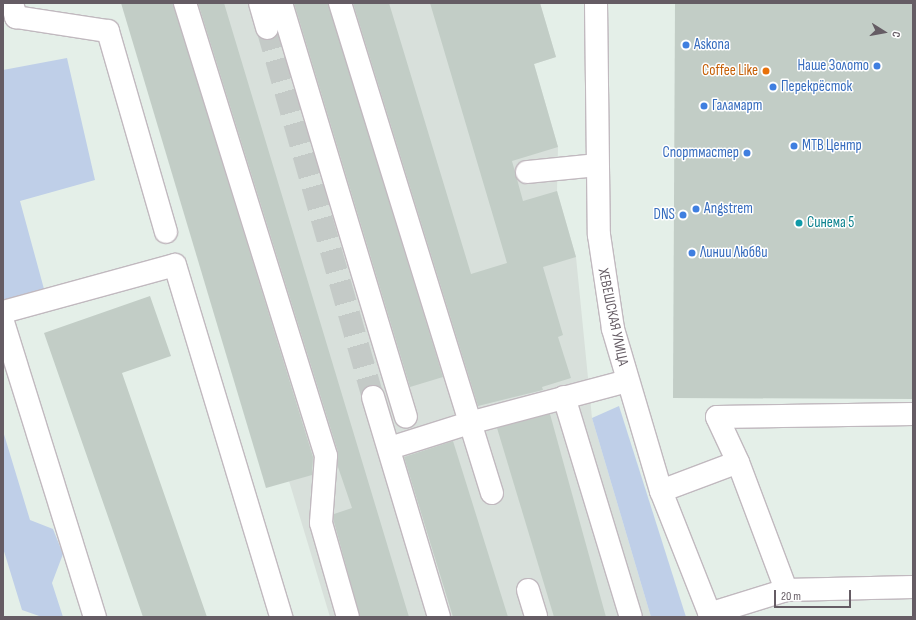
<!DOCTYPE html>
<html>
<head>
<meta charset="utf-8">
<style>
	body { margin:0 }
	#map { position:relative; width:916px; height:620px; overflow:hidden; background:#e4efe8; font-family:"Sofia Sans Condensed",sans-serif }
	div>[style] { position:absolute }
	[style*='--x'] { left:calc(var(--x)*1px); top:calc(var(--y)*1px); width:calc(var(--w)*1px); rotate:calc(var(--a)*1deg) }
	.industrial>* { inset:0; background:#d8e0db }
	.green>* { inset:0; background:#bfcfe8 }
	.building>* { inset:0; background:#c2cdc6 }
	.minor-tunnel>* { height:22px; margin-top:-11px; transform-origin:0; background:repeating-linear-gradient(90deg,#c4cac7 0 22px,transparent 0 33px) }
	.roads { filter:drop-shadow(1px 0 #c1b9bf) drop-shadow(-1px 0 #c1b9bf) drop-shadow(0 1px #c1b9bf) drop-shadow(0 -1px #c1b9bf) }
	.minor>* { height:22px; margin:-11px; padding:0 11px; transform-origin:11px; border-radius:11px; background:#fff }
	.dots>* { width:11px; height:11px; translate:-50% -50%; box-sizing:border-box; border:2px solid #fff; border-radius:50% }
	span { translate:-50% -50%; white-space:nowrap; text-align:center; line-height:1.15; -webkit-text-stroke:3px #fff; paint-order:stroke }
	.shop-label { font-size:15px; color:#366cbe }
	.left { translate:0 -50%; text-align:left }
	.right { translate:-100% -50%; text-align:right }
	.food-label { font-size:15px; color:#c56008 }
	.culture-label { font-size:15px; color:#0d838f }
	.street-label { font-size:15px; color:#655c64 }
	.frame { position:absolute; inset:0; border:4px solid #655c64; pointer-events:none }
	.north { position:absolute; left:864px; top:12px; width:40px; height:40px; -webkit-text-stroke:3px #fff; paint-order:stroke; rotate:101deg; font-size:11px; font-weight:700; line-height:16px; text-align:center; color:#655c64 }
	.north::after { content:''; display:block; margin:auto; width:14px; height:18px; background:#655c64; clip-path:polygon(50% 0,100% 100%,50% 72%,0 100%) }
	.scale { position:absolute; left:774px; top:590px; width:77px; height:18px; box-sizing:border-box; border:2px solid #655c64; border-top:0; padding-left:5px; font-size:12px; line-height:14px; white-space:nowrap; color:#655c64; -webkit-text-stroke:3px #fff; paint-order:stroke }
</style>
</head>
<body>
<div id="map">
	<div class="industrial">
		<i style="clip-path:polygon(145px 3px,540px 3px,556px 57px,534px 64px,558px 147px,557px 191px,576px 257px,592px 418px,651px 617px,330px 617px)"></i>
	</div>
	<div class="green">
		<i style="clip-path:polygon(67px 58px,95px 180px,20px 201px,44px 289px,3px 301px,3px 70px)"></i>
		<i style="clip-path:polygon(619px 406px,686px 617px,651px 617px,592px 418px)"></i>
		<i style="clip-path:polygon(3px 431px,30px 520px,53px 529px,63px 554px,52px 583px,63px 617px,42px 617px,22px 610px,3px 548px)"></i>
	</div>
	<div class="building">
		<i style="clip-path:polygon(121px 3px,173px 3px,313px 457px,312px 475px,266px 488px)"></i>
		<i style="clip-path:polygon(198px 3px,224px 3px,409px 617px,360px 617px,334px 522px,334px 514px,352px 508px,338px 467px,338px 452px)"></i>
		<i style="clip-path:polygon(294px 3px,328px 3px,443px 377px,410px 387px)"></i>
		<i style="clip-path:polygon(353px 3px,389px 3px,471px 274px,507px 263px,430px 3px,540px 3px,556px 57px,534px 64px,558px 147px,512px 161px,523px 201px,557px 191px,576px 257px,543px 267px,563px 335px,558px 337px,571px 378px,542px 387px,543px 390px,478px 406px)"></i>
		<i style="clip-path:polygon(675px 3px,913px 3px,913px 399px,673px 398px)"></i>
		<i style="clip-path:polygon(150px 296px,171px 356px,122px 373px,207px 617px,143px 617px,44px 333px)"></i>
		<i style="clip-path:polygon(550px 414px,606px 617px,554px 617px,497px 428px)"></i>
		<i style="clip-path:polygon(453px 441px,508px 617px,453px 617px,404px 457px)"></i>
	</div>
	<div class="minor-tunnel">
		<i style="--x:267;--y:28;--w:384;--a:74"></i>
	</div>
	<div class="roads">
		<div class="minor">
			<i style="--x:12;--y:3;--w:15;--a:74"></i>
			<i style="--x:16;--y:17;--w:93;--a:8.7"></i>
			<i style="--x:108;--y:31;--w:209;--a:73.9"></i>
			<i style="--x:185;--y:3;--w:474;--a:72.7"></i>
			<i style="--x:326;--y:456;--w:67;--a:94.3"></i>
			<i style="--x:321;--y:523;--w:98;--a:74"></i>
			<i style="--x:260;--y:3;--w:26;--a:74"></i>
			<i style="--x:281;--y:3;--w:432;--a:73.2"></i>
			<i style="--x:340;--y:3;--w:513;--a:72.77"></i>
			<i style="--x:596;--y:3;--w:232;--a:89.3"></i>
			<i style="--x:599;--y:235;--w:95;--a:81.5"></i>
			<i style="--x:613;--y:329;--w:169;--a:73.5"></i>
			<i style="--x:661;--y:491;--w:136;--a:68.4"></i>
			<i style="--x:527;--y:172;--w:70;--a:-5.7"></i>
			<i style="--x:3;--y:312;--w:178;--a:-15.3"></i>
			<i style="--x:175;--y:265;--w:368;--a:73.2"></i>
			<i style="--x:3;--y:322;--w:309;--a:72.7"></i>
			<i style="--x:373;--y:397;--w:230;--a:73.3"></i>
			<i style="--x:564;--y:397;--w:230;--a:73.1"></i>
			<i style="--x:913;--y:414;--w:196;--a:179.1"></i>
			<i style="--x:717;--y:417;--w:50;--a:65"></i>
			<i style="--x:738;--y:462;--w:137;--a:69.4"></i>
			<i style="--x:786;--y:590;--w:127;--a:-1.4"></i>
			<i style="--x:390;--y:448;--w:83;--a:-17.6"></i>
			<i style="--x:469;--y:423;--w:163;--a:-14.9"></i>
			<i style="--x:661;--y:491;--w:82;--a:-20.6"></i>
			<i style="--x:528;--y:590;--w:28;--a:73"></i>
			<i style="--x:709;--y:614;--w:81;--a:-17.3"></i>
		</div>
	</div>
	<div class="dots">
		<i style="left:686px;top:45px;background:#3f7fe0"></i>
		<i style="left:877px;top:66px;background:#3f7fe0"></i>
		<i style="left:766px;top:71px;background:#e8710a"></i>
		<i style="left:773px;top:87px;background:#3f7fe0"></i>
		<i style="left:704px;top:106px;background:#3f7fe0"></i>
		<i style="left:794px;top:146px;background:#3f7fe0"></i>
		<i style="left:747px;top:153px;background:#3f7fe0"></i>
		<i style="left:696px;top:209px;background:#3f7fe0"></i>
		<i style="left:683px;top:215px;background:#3f7fe0"></i>
		<i style="left:799px;top:223px;background:#0f9aa8"></i>
		<i style="left:692px;top:253px;background:#3f7fe0"></i>
	</div>
	<div class="shop-label">
		<span class="left" style="left:694px;top:45px">Askona</span>
		<span class="right" style="left:869px;top:66px">Наше Золото</span>
		<span class="left" style="left:781px;top:87px">Перекрёсток</span>
		<span class="left" style="left:712px;top:106px">Галамарт</span>
		<span class="left" style="left:802px;top:146px">МТВ Центр</span>
		<span class="right" style="left:739px;top:153px">Спортмастер</span>
		<span class="left" style="left:704px;top:209px">Angstrem</span>
		<span class="right" style="left:675px;top:215px">DNS</span>
		<span class="left" style="left:700px;top:253px">Линии Любви</span>
	</div>
	<div class="food-label">
		<span class="right" style="left:758px;top:71px">Coffee Like</span>
	</div>
	<div class="culture-label">
		<span class="left" style="left:807px;top:223px">Синема 5</span>
	</div>
	<div class="street-label">
		<span style="left:613px;top:317px;rotate:78deg">ХЕВЕШСКАЯ УЛИЦА</span>
	</div>
	<div class="frame"></div>
	<div class="north">С</div>
	<div class="scale">20 m</div>
</div>
</body>
</html>
